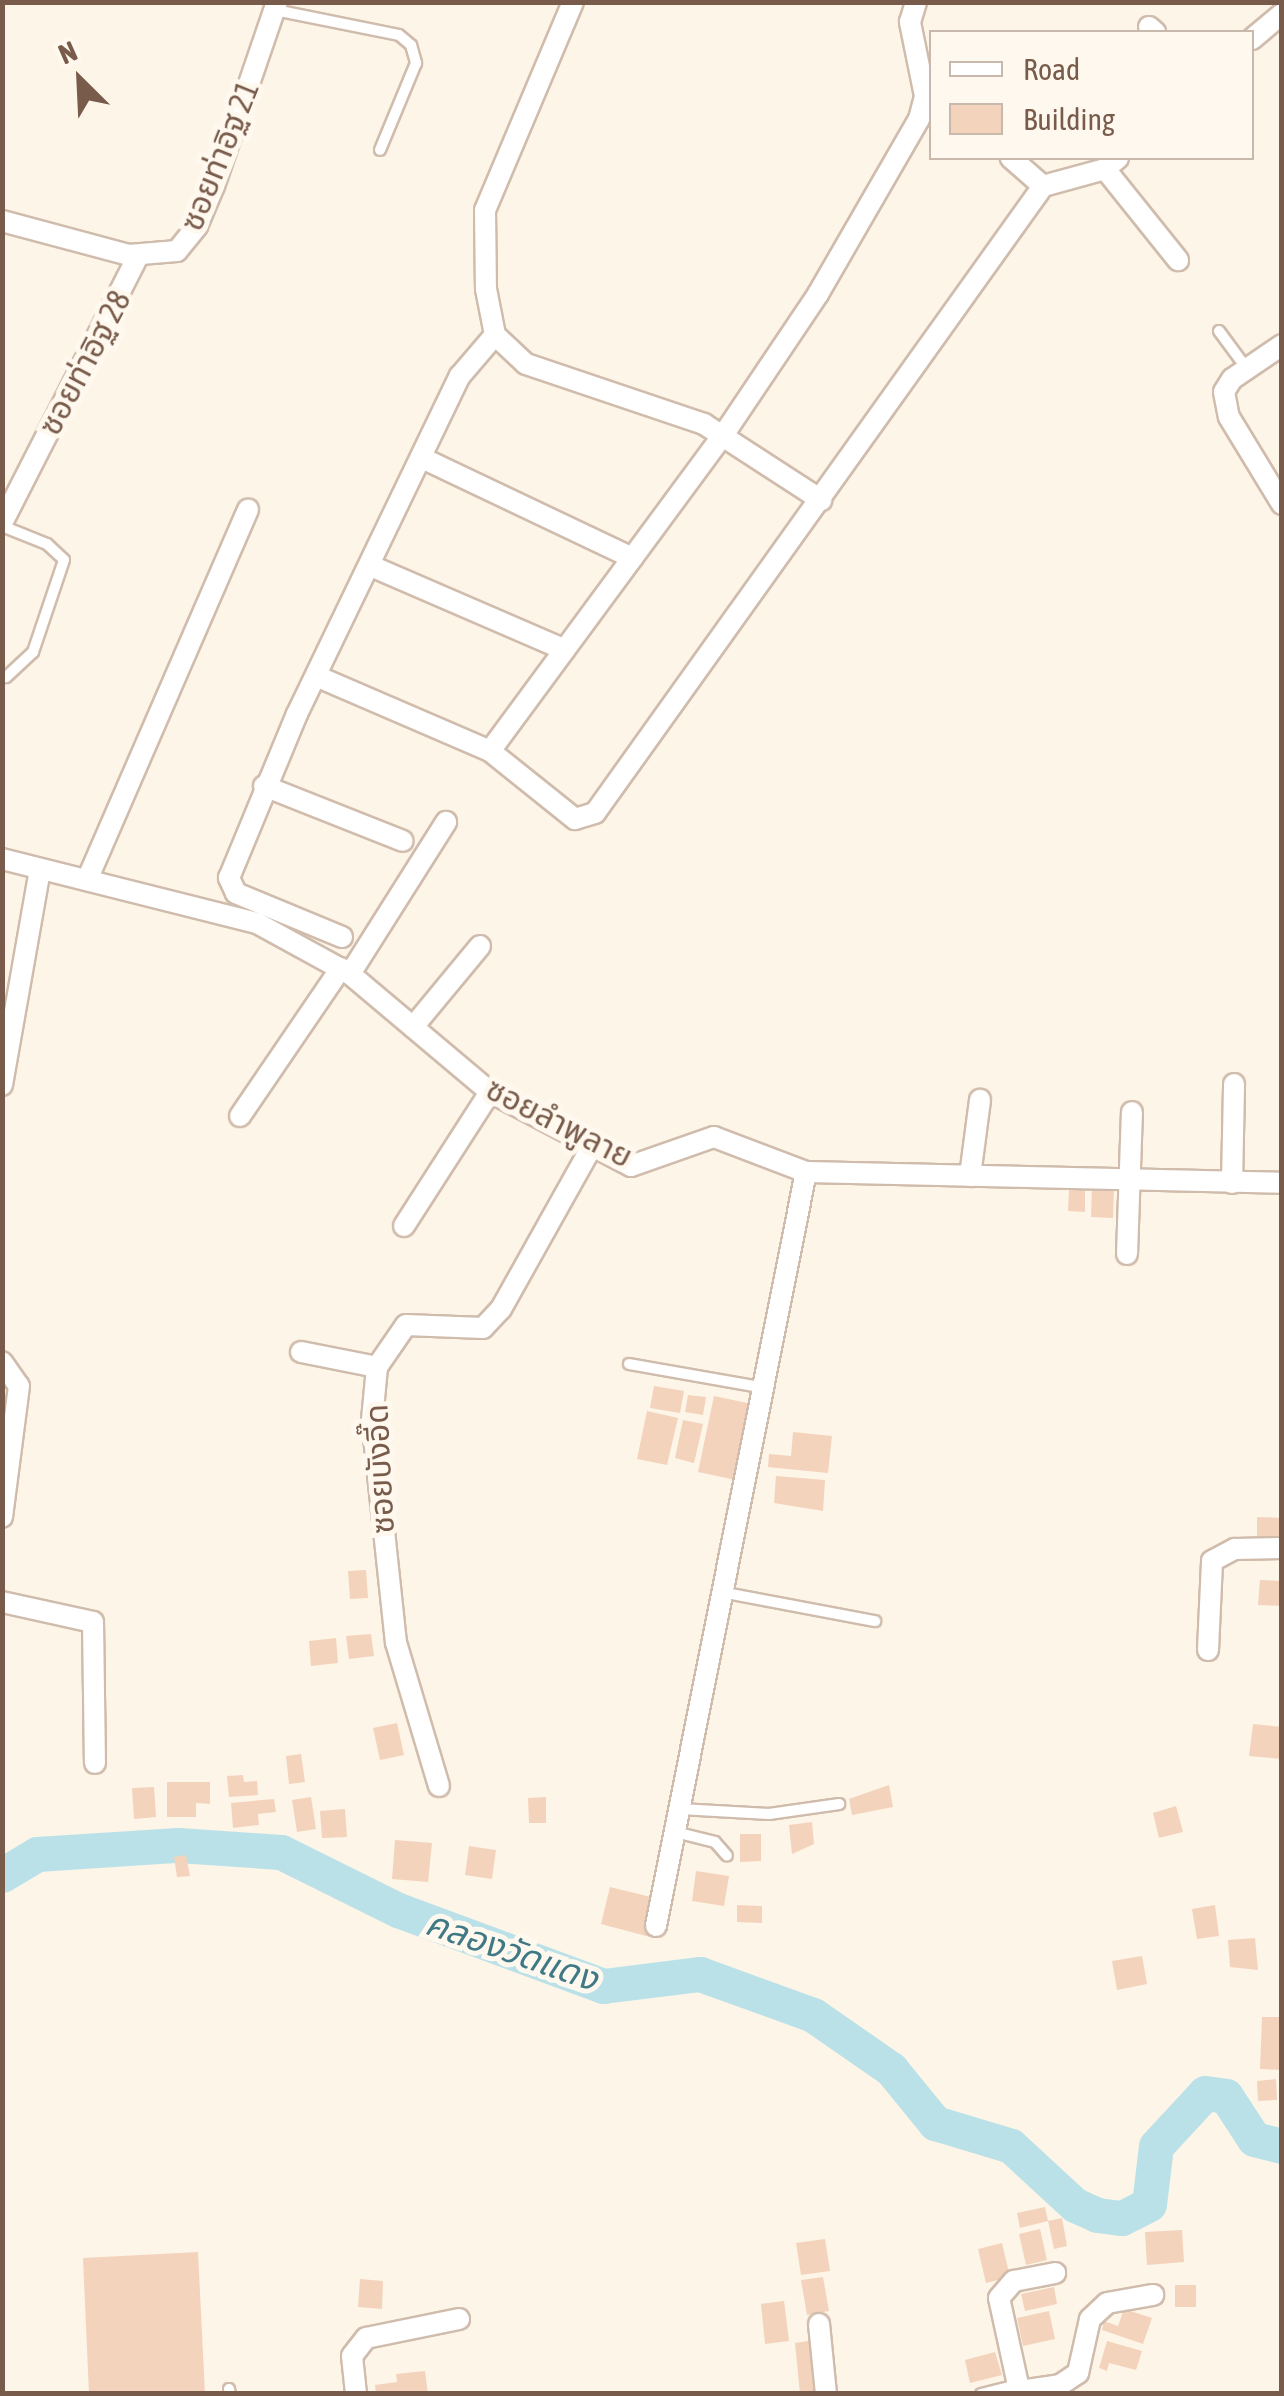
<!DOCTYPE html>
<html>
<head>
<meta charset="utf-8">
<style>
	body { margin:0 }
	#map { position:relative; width:1284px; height:2396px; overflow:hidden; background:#fdf5e7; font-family:"Asap Condensed","Noto Sans Thai",sans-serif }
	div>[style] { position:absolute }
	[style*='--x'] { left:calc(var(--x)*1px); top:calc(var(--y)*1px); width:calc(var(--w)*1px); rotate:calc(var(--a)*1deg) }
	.river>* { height:35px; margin:-17.5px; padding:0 17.5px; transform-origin:17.5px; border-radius:17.5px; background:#bae1e8 }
	.building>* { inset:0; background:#f4d3bd }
	.roads { filter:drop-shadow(2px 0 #d0bcac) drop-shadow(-2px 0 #d0bcac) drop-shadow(0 2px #d0bcac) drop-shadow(0 -2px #d0bcac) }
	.service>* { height:10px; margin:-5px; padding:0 5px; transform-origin:5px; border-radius:5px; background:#fff }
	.minor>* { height:20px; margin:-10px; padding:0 10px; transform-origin:10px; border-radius:10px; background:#fff }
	span { translate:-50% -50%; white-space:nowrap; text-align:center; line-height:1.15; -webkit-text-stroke:10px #fff8ee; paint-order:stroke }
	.street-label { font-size:32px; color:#785b4a }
	.water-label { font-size:35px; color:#3f7985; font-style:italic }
	.frame { position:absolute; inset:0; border:5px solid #785b4a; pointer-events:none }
	.legend { position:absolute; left:929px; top:30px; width:325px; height:130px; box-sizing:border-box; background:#fff8ee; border:2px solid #c9b9ac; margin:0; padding:12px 18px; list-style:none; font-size:30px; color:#785b4a }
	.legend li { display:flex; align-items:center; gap:20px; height:50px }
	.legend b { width:50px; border:2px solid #c9b9ac }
	.north { position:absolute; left:30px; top:30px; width:100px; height:100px; -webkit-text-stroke:8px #fff8ee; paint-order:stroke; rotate:336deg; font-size:28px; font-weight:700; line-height:40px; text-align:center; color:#785b4a }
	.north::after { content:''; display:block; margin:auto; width:35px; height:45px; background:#785b4a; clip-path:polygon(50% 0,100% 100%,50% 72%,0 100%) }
</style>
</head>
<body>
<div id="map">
	<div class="river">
		<i style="--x:2;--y:1875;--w:41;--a:-31"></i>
		<i style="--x:37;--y:1854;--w:141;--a:-3.7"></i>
		<i style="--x:178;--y:1845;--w:103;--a:3.9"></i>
		<i style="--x:281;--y:1852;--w:131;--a:26.4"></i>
		<i style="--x:398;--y:1910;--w:219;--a:20.3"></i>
		<i style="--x:603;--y:1986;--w:98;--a:-7.1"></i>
		<i style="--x:700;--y:1974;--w:120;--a:19.9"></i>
		<i style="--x:813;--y:2015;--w:95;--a:34.7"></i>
		<i style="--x:891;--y:2069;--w:70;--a:50.8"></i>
		<i style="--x:935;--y:2123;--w:79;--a:16.8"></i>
		<i style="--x:1011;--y:2146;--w:87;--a:42.7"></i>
		<i style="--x:1075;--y:2205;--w:24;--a:24"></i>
		<i style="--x:1097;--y:2215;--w:25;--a:7"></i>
		<i style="--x:1122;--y:2218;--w:30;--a:-27"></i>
		<i style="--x:1149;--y:2204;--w:58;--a:-83.1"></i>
		<i style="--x:1156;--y:2146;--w:72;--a:-47.2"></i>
		<i style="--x:1205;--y:2093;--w:21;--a:8"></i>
		<i style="--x:1226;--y:2096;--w:51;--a:56.9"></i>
		<i style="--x:1254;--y:2139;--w:29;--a:14"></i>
	</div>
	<div class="building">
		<i style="clip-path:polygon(1092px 1186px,1114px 1187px,1113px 1218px,1091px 1217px)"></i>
		<i style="clip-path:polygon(1069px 1189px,1085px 1189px,1085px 1212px,1068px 1211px)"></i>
		<i style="clip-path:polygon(654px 1386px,684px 1391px,680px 1413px,650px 1408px)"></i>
		<i style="clip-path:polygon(688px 1395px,706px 1397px,703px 1415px,685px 1412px)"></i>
		<i style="clip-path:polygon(714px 1396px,752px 1404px,736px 1480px,698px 1472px)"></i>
		<i style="clip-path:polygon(647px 1411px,678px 1418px,667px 1465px,637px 1459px)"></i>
		<i style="clip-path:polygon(683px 1420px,703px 1424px,694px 1463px,675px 1458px)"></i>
		<i style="clip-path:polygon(793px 1432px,832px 1436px,828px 1473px,768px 1467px,769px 1454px,791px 1456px)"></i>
		<i style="clip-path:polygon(776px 1476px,825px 1480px,823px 1511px,774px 1503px)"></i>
		<i style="clip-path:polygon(1257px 1517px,1282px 1518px,1282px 1542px,1257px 1541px)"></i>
		<i style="clip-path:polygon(366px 1570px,368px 1598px,350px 1599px,348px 1571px)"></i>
		<i style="clip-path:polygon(1260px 1580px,1282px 1581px,1282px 1606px,1258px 1605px)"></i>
		<i style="clip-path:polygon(371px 1634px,374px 1656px,349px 1659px,346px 1636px)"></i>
		<i style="clip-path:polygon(336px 1638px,338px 1663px,311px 1666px,309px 1641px)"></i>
		<i style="clip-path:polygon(397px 1723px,404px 1755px,380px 1760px,373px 1728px)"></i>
		<i style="clip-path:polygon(1253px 1724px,1282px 1727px,1282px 1759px,1249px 1756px)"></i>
		<i style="clip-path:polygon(301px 1754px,305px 1782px,289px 1784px,286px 1756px)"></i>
		<i style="clip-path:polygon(243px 1775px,244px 1782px,257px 1781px,258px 1795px,229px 1797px,227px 1776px)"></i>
		<i style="clip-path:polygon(167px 1782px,210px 1782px,210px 1804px,196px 1803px,196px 1817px,167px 1817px)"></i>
		<i style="clip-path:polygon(889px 1785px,893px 1807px,852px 1815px,849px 1799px)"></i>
		<i style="clip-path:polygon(154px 1787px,156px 1817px,134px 1819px,132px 1788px)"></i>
		<i style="clip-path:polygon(311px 1797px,316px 1829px,297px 1832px,292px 1800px)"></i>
		<i style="clip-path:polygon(546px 1797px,546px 1823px,529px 1823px,528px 1798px)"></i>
		<i style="clip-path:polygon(274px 1799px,276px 1812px,258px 1814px,259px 1825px,233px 1828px,231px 1803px)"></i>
		<i style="clip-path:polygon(1176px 1806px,1183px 1832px,1159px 1838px,1153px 1813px)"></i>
		<i style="clip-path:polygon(345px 1809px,347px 1837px,322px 1838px,320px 1811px)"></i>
		<i style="clip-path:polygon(812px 1822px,814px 1844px,792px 1854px,789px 1825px)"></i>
		<i style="clip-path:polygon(740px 1834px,761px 1834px,761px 1861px,740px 1862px)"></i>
		<i style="clip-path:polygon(395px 1840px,432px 1843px,428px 1882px,392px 1879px)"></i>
		<i style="clip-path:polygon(469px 1846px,496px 1850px,492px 1879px,465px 1875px)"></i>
		<i style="clip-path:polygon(186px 1855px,190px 1876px,177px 1877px,174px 1857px)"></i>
		<i style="clip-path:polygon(696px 1871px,729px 1876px,724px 1906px,692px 1901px)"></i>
		<i style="clip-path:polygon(610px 1887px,659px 1899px,650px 1937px,601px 1924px)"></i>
		<i style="clip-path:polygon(737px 1905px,762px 1906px,762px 1923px,737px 1922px)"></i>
		<i style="clip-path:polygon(1215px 1905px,1219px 1936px,1197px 1939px,1192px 1909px)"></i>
		<i style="clip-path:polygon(1255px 1938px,1258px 1970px,1230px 1967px,1228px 1940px)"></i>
		<i style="clip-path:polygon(1142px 1956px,1147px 1984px,1117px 1990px,1112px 1961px)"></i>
		<i style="clip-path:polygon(1262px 2017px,1282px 2017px,1282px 2070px,1260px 2069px)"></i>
		<i style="clip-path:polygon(1276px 2079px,1277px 2100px,1258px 2101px,1257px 2081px)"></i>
		<i style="clip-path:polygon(1045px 2207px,1048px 2221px,1020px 2228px,1017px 2213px)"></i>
		<i style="clip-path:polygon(1062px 2218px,1067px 2246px,1054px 2249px,1048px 2221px)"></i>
		<i style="clip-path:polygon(1040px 2229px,1047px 2260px,1026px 2265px,1019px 2234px)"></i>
		<i style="clip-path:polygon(1182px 2230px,1184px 2262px,1147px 2265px,1145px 2232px)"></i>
		<i style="clip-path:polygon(825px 2239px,830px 2271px,801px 2275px,796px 2243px)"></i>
		<i style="clip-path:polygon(1002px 2243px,1010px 2277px,986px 2283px,978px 2249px)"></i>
		<i style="clip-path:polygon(198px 2252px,205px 2394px,89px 2394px,83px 2258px)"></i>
		<i style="clip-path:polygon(823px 2277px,829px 2311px,807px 2315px,801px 2280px)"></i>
		<i style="clip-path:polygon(360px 2279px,383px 2281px,382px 2309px,358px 2307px)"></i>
		<i style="clip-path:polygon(1175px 2285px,1196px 2285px,1196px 2307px,1175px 2307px)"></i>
		<i style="clip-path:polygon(1054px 2287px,1057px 2304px,1025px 2311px,1021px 2294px)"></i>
		<i style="clip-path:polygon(784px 2301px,789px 2341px,765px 2344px,761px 2304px)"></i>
		<i style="clip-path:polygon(1124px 2309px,1152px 2318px,1143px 2344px,1102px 2330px,1104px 2321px,1118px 2326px)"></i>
		<i style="clip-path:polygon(1049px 2311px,1055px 2339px,1023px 2346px,1017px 2318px)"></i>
		<i style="clip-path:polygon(815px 2340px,821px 2394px,800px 2394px,795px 2343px)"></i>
		<i style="clip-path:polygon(1107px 2341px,1142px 2351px,1136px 2370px,1109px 2363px,1107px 2371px,1099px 2368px)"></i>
		<i style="clip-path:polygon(995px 2352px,1002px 2375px,970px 2383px,965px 2360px)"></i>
		<i style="clip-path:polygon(425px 2371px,428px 2394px,376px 2394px,375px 2385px,397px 2382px,396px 2374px)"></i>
	</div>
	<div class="roads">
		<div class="service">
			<i style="--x:275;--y:10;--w:126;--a:11.4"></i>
			<i style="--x:399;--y:35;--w:16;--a:40"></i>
			<i style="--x:411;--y:45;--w:19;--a:74"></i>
			<i style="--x:416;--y:63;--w:94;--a:112.5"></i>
			<i style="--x:1219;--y:331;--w:47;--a:53.6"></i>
			<i style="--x:2;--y:526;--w:48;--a:21.8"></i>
			<i style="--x:47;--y:544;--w:23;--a:43"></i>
			<i style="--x:64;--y:560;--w:97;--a:108.6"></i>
			<i style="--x:33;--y:652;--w:37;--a:137"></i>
			<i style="--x:629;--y:1364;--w:132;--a:10"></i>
			<i style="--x:721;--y:1592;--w:157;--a:10.7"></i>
			<i style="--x:680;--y:1809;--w:89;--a:3.2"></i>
			<i style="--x:769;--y:1814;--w:71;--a:-8.1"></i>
			<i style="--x:675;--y:1832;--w:41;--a:14"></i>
			<i style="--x:715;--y:1842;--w:18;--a:49"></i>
			<i style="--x:229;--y:2389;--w:5;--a:79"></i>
			<i style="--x:981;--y:2394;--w:38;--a:-14"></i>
		</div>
		<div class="minor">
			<i style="--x:573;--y:2;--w:226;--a:112.9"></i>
			<i style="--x:485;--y:210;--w:79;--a:89.3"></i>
			<i style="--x:486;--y:289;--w:47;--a:78.9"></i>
			<i style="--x:495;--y:335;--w:42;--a:43.1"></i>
			<i style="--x:526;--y:364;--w:188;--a:18.6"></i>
			<i style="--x:704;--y:424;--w:140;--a:33"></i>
			<i style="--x:1149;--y:27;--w:8;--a:40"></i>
			<i style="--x:1252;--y:39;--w:39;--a:-40"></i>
			<i style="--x:1105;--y:169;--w:117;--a:51.3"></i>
			<i style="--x:1043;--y:186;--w:64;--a:-15.3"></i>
			<i style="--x:1105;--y:169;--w:17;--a:-40"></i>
			<i style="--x:2;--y:221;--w:131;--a:15"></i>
			<i style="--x:129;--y:255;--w:48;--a:-4.8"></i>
			<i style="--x:177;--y:251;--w:32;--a:-51"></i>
			<i style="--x:197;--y:226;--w:43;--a:-67"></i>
			<i style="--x:214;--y:186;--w:194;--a:-71.1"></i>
			<i style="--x:1282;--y:345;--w:60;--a:145.8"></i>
			<i style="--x:1232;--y:379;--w:15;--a:122"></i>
			<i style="--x:1224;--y:392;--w:25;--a:79"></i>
			<i style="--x:1229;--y:417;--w:102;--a:58.7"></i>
			<i style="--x:422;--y:458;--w:233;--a:25.4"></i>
			<i style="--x:2;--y:523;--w:300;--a:-63"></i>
			<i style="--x:371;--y:566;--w:211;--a:23.4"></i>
			<i style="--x:316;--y:676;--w:189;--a:23.3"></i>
			<i style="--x:490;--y:751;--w:109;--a:38.7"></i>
			<i style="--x:575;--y:819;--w:21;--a:-17"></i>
			<i style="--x:595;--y:813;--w:771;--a:-54.45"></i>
			<i style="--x:1043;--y:186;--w:43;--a:-138.8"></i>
			<i style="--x:490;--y:751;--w:394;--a:-53.6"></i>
			<i style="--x:724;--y:434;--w:169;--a:-56.1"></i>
			<i style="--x:818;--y:294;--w:202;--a:-60"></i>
			<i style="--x:919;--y:119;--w:24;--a:-75"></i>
			<i style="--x:925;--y:96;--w:76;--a:-101.5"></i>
			<i style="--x:910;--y:22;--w:21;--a:-73"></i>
			<i style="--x:264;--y:786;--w:149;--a:21.6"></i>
			<i style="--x:2;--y:859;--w:263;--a:14.1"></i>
			<i style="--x:257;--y:923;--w:106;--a:28.7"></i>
			<i style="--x:350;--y:974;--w:183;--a:40.1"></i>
			<i style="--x:490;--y:1092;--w:159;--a:27.7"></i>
			<i style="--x:631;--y:1166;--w:88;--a:-19.3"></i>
			<i style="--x:714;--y:1137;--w:98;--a:20.8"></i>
			<i style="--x:806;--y:1172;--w:476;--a:1.3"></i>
			<i style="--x:87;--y:880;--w:404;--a:-66.5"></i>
			<i style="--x:342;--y:937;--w:115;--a:-157.5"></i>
			<i style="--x:236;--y:893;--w:17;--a:-115"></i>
			<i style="--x:229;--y:878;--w:178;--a:-67.5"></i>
			<i style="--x:297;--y:714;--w:375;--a:-64.3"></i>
			<i style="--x:460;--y:376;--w:54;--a:-49.5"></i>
			<i style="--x:350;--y:974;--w:180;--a:-57.7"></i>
			<i style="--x:413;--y:1027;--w:105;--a:-50.4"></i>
			<i style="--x:2;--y:1085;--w:219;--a:-80"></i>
			<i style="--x:240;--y:1116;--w:179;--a:-55.7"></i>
			<i style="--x:970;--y:1176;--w:77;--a:-82.5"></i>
			<i style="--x:1232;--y:1183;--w:99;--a:-88.8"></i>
			<i style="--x:404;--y:1226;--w:159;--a:-57.3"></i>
			<i style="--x:1127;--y:1254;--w:142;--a:-88"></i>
			<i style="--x:301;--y:1352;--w:77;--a:11.2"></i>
			<i style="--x:2;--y:1362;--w:29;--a:55"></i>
			<i style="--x:19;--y:1386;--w:132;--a:97.4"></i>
			<i style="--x:2;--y:1602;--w:93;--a:12.4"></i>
			<i style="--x:93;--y:1622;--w:141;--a:89.2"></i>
			<i style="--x:1208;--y:1650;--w:89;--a:-87.4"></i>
			<i style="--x:1212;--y:1561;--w:26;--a:-28"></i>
			<i style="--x:1235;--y:1549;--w:47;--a:-1.2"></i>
			<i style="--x:439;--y:1786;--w:149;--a:-106.7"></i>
			<i style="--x:396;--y:1643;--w:224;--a:-96.1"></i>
			<i style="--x:372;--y:1420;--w:53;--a:-84.6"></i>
			<i style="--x:377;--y:1367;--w:51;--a:-55.4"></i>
			<i style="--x:406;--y:1325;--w:77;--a:2.2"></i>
			<i style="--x:483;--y:1328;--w:26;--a:-47"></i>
			<i style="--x:501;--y:1309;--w:187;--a:-60.8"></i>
			<i style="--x:656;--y:1926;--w:769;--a:-78.75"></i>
			<i style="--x:819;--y:2324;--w:70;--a:84.3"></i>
			<i style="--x:1020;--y:2391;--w:40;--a:-8.5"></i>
			<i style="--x:1060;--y:2385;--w:22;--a:-34"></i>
			<i style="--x:1078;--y:2373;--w:55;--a:-77.5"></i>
			<i style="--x:1090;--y:2319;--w:23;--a:-43"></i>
			<i style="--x:1107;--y:2303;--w:47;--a:-9.9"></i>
			<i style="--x:356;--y:2394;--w:38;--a:-96"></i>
			<i style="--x:352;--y:2356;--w:23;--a:-52"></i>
			<i style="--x:366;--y:2338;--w:95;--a:-11.5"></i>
			<i style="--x:1020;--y:2394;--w:98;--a:-102.3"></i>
			<i style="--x:999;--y:2298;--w:23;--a:-49"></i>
			<i style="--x:1014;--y:2281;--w:42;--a:-11"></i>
		</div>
	</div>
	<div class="street-label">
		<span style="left:220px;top:156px;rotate:-68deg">ซอยท่าอิฐ 21</span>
		<span style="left:85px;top:363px;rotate:-62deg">ซอยท่าอิฐ 28</span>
		<span style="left:559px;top:1123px;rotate:27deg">ซอยลำพูลาย</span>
		<span style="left:380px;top:1469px;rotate:-93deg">ซอยบังอี๊ด</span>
	</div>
	<div class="water-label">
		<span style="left:512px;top:1950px;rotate:19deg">คลองวัดแดง</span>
	</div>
	<div class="frame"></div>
	<ul class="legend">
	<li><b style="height:12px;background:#fff"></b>Road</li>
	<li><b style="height:28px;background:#f4d3bd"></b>Building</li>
	</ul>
	<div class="north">N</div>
</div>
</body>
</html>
